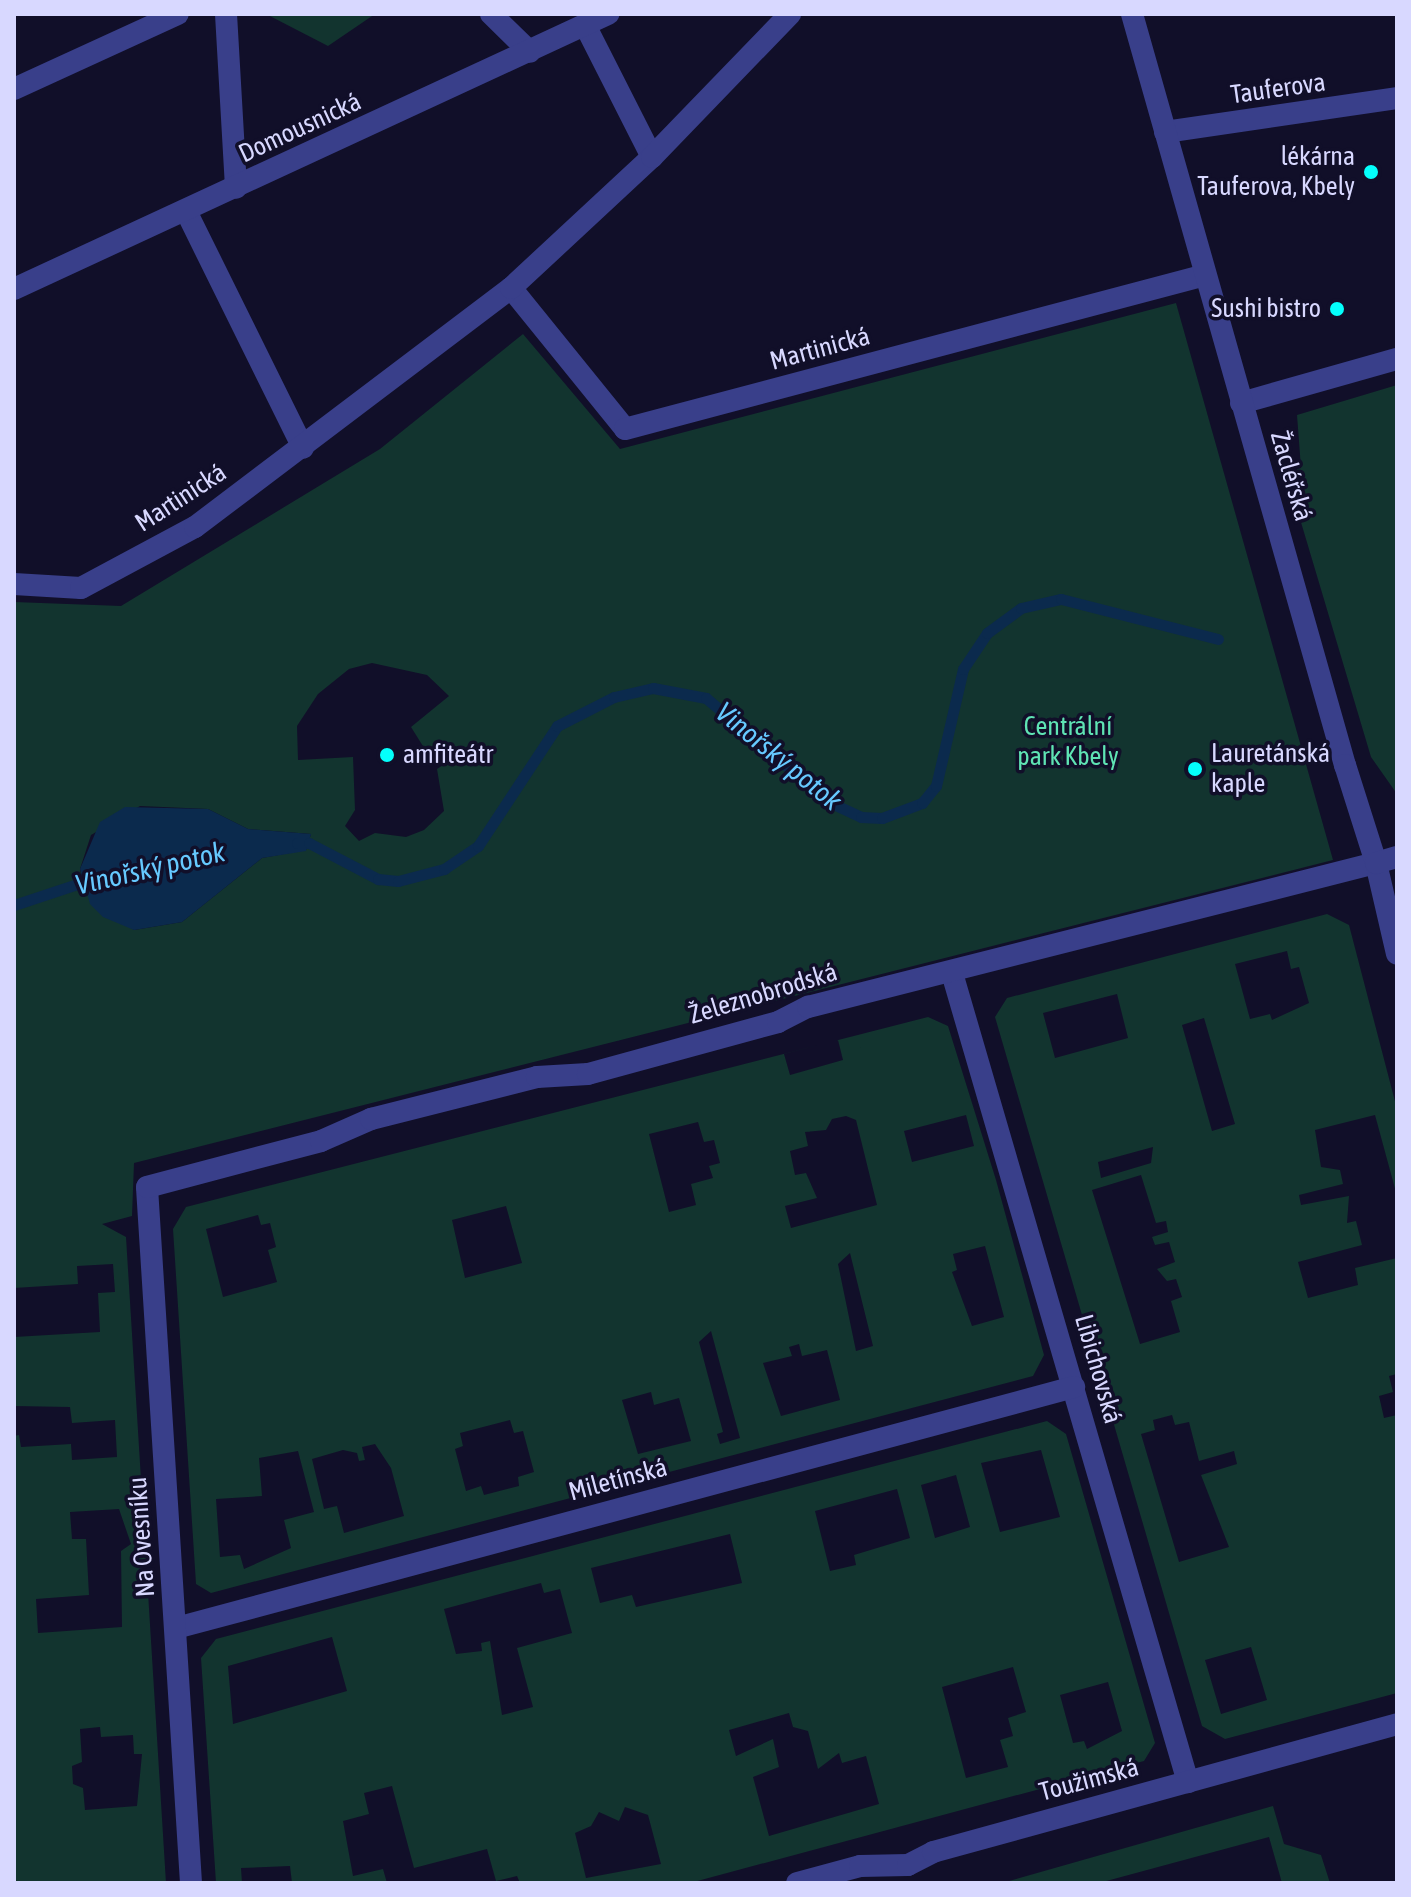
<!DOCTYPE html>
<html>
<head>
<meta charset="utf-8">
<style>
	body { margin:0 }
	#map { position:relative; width:1411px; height:1897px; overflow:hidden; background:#110f29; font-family:"Asap Condensed",sans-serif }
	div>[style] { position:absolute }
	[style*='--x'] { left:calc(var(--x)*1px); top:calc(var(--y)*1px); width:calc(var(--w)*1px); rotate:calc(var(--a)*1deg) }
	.green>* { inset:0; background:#12342f }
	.water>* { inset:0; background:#0b2a4d }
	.stream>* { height:11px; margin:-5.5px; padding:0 5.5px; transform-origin:5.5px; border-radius:5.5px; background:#0b2a4d }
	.minor>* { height:22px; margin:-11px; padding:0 11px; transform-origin:11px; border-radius:11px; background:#393f8a }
	.tertiary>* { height:22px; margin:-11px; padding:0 11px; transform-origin:11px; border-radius:11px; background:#393f8a }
	.dots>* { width:22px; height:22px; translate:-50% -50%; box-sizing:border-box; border:4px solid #110f29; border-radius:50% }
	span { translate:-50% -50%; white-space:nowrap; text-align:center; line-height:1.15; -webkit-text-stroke:7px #110f29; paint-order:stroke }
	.street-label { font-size:26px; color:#d8d8ff }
	.poi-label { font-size:26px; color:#d8d8ff }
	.right { translate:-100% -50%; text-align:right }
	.left { translate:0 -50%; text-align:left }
	.park-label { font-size:26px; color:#5fe4b4 }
	.water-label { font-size:28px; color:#66c9ff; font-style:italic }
	.frame { position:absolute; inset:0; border:16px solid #d8d8ff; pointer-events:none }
</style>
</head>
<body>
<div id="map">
	<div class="green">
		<i style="clip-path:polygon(266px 14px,375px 14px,328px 46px)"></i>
		<i style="clip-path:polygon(evenodd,1176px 303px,1333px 860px,134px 1163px,132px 1216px,102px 1224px,126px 1237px,166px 1883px,14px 1883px,14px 1436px,19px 1435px,21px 1447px,71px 1444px,72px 1460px,117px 1457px,115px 1420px,72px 1423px,70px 1407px,14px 1406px,14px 1337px,100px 1332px,98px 1293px,115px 1292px,113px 1264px,77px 1266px,78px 1284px,14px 1288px,14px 602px,121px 606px,380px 449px,523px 334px,620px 449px,1176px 303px,372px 663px,427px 675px,449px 696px,411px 727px,426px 751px,438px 744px,449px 761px,437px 769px,444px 811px,424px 830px,406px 837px,375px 833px,359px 841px,345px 826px,355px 810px,353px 757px,298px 760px,297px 726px,318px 694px,349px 669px,372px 663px,1176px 303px,140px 806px,208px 809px,248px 829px,311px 834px,306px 850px,262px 858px,182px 922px,134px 930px,85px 893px,80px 869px,91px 835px,140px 806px,1176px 303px,119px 1509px,131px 1544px,121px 1551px,122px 1627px,38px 1633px,36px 1599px,89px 1595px,86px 1539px,72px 1539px,70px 1512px,119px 1509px,1176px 303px,100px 1727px,101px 1737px,133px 1735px,134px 1754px,142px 1754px,137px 1806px,85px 1810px,83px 1788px,73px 1784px,72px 1766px,82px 1762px,80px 1729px,100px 1727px)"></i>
		<i style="clip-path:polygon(1397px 385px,1397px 794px,1371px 757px,1286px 472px,1301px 468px,1297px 415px)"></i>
		<i style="clip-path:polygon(evenodd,1327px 914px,1349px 925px,1397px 1109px,1397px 1196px,1375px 1115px,1315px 1130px,1321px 1167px,1340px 1170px,1343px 1184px,1299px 1195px,1301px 1205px,1349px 1196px,1347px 1223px,1356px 1221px,1362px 1245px,1298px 1262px,1308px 1298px,1358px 1285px,1355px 1268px,1397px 1258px,1397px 1374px,1389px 1376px,1393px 1392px,1379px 1396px,1384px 1418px,1397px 1415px,1397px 1693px,1225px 1739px,1202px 1726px,995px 1017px,1007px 998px,1327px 914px,1287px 951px,1291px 969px,1299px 967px,1309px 1003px,1272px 1020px,1270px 1014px,1250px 1019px,1235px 964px,1287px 951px,1327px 914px,1117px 994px,1128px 1038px,1055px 1058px,1043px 1013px,1117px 994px,1327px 914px,1204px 1018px,1235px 1124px,1212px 1131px,1182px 1025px,1204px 1018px,1327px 914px,1153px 1147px,1151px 1163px,1101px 1178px,1098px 1162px,1153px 1147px,1327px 914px,1141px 1175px,1156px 1223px,1166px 1221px,1168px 1232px,1152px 1237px,1155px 1245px,1169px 1242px,1175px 1262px,1157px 1269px,1167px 1281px,1176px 1279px,1182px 1297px,1171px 1301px,1180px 1332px,1140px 1344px,1092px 1190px,1141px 1175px,1327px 914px,1172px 1415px,1175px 1425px,1189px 1422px,1199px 1461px,1234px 1451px,1237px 1464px,1201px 1475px,1229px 1547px,1179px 1562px,1141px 1434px,1155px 1430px,1153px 1420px,1172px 1415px,1327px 914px,1251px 1647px,1267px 1700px,1221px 1714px,1205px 1660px,1251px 1647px)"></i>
		<i style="clip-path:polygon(evenodd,928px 1017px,948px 1026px,996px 1180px,1044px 1355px,1033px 1376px,211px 1593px,196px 1584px,173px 1229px,186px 1207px,928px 1017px,838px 1040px,843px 1060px,790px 1075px,784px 1054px,838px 1040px,928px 1017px,966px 1115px,974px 1146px,912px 1162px,904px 1131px,966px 1115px,928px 1017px,846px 1116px,856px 1120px,877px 1205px,791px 1228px,785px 1206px,817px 1198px,806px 1173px,795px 1175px,790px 1151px,808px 1146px,805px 1132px,826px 1130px,832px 1119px,846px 1116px,928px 1017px,698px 1122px,704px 1142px,714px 1140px,720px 1163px,709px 1166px,713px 1178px,691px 1184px,696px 1205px,669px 1212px,649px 1134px,698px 1122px,928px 1017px,506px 1206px,522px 1263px,465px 1278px,452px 1220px,506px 1206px,928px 1017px,258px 1215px,261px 1225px,270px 1223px,276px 1247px,268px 1250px,277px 1282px,223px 1297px,206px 1229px,258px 1215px,928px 1017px,985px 1246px,1004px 1317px,972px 1326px,952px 1272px,957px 1270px,953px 1254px,985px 1246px,928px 1017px,850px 1253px,873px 1346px,856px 1351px,838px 1264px,850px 1253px,928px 1017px,711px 1331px,740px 1438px,720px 1444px,717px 1434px,723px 1432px,699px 1342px,711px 1331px,928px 1017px,799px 1344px,802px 1356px,827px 1350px,840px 1400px,781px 1416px,763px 1363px,792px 1356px,789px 1347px,799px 1344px,928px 1017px,651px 1392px,654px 1405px,679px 1398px,691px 1441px,638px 1454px,622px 1400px,651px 1392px,928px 1017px,510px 1420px,514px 1433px,523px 1431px,534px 1472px,518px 1477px,519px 1486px,484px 1495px,481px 1486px,466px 1491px,455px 1449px,463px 1446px,460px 1433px,510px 1420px,928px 1017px,375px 1444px,391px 1468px,404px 1516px,344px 1533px,337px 1506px,324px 1509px,312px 1459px,343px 1450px,357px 1453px,359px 1461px,365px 1460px,362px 1447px,375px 1444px,928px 1017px,298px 1451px,314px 1512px,284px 1520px,291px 1548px,244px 1569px,240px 1555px,220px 1557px,216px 1499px,262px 1496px,259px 1458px,298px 1451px)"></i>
		<i style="clip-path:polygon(evenodd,1047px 1421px,1066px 1434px,1155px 1743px,1144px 1761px,690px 1883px,520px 1883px,517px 1876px,496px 1881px,487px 1849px,414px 1868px,392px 1786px,364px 1793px,369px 1814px,343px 1821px,353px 1876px,383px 1869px,387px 1883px,292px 1883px,290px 1866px,241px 1868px,242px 1883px,216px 1883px,201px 1658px,216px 1639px,1047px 1421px,1041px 1450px,1060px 1517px,1000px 1532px,981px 1463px,1041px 1450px,1047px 1421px,956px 1475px,970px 1527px,935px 1538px,921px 1485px,956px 1475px,1047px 1421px,897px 1489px,910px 1538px,854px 1555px,856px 1565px,830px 1571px,815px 1511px,897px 1489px,1047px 1421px,730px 1534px,742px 1583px,636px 1607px,632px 1595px,600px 1603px,591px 1568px,730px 1534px,1047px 1421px,541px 1583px,544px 1593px,560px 1589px,572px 1633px,517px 1648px,533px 1707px,502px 1715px,490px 1641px,481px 1643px,482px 1651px,456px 1654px,444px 1609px,541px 1583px,1047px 1421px,332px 1637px,347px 1691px,233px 1724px,228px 1666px,332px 1637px,1047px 1421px,1013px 1667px,1026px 1712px,1008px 1718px,1013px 1736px,1000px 1740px,1008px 1767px,966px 1778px,942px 1687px,1013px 1667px,1047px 1421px,1108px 1682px,1122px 1731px,1087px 1749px,1084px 1741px,1073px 1743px,1060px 1695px,1108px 1682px,1047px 1421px,789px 1713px,793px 1727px,808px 1731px,818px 1769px,839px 1753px,842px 1763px,866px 1756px,879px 1804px,769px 1836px,753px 1777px,779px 1767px,773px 1739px,736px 1756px,729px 1730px,789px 1713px,1047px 1421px,625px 1807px,648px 1815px,661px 1864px,586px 1878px,575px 1833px,591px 1826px,599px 1812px,619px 1821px,625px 1807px)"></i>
		<i style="clip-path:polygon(1273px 1806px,1284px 1844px,1321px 1855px,1330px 1883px,1282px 1883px,1269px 1837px,1099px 1883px,1002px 1883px)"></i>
	</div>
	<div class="water">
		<i style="clip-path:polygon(125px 807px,208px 809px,248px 829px,311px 834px,306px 851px,262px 858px,182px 922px,134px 930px,103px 917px,90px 904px,80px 869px,100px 822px)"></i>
	</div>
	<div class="stream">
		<i style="--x:297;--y:843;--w:12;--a:0"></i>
		<i style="--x:309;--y:843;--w:78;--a:27.6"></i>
		<i style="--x:378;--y:879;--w:20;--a:6"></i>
		<i style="--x:398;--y:881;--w:48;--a:-14.6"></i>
		<i style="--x:444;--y:869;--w:41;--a:-34.1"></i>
		<i style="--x:478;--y:846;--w:144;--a:-56.6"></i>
		<i style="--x:557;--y:726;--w:64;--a:-27"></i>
		<i style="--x:614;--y:697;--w:40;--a:-13"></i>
		<i style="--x:653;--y:688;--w:54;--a:10.7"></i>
		<i style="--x:706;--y:698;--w:161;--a:40.2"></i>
		<i style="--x:829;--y:802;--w:35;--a:25"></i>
		<i style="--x:861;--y:817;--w:21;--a:3"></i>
		<i style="--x:882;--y:818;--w:43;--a:-20.6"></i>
		<i style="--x:922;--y:803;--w:22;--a:-51"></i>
		<i style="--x:936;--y:786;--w:120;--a:-77"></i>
		<i style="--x:963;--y:669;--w:43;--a:-56.3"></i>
		<i style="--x:987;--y:633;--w:42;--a:-36.3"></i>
		<i style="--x:1021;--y:608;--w:41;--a:-12.7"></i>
		<i style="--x:1061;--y:599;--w:162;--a:14.3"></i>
		<i style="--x:14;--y:905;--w:85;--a:-18.4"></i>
	</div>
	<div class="minor">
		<i style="--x:226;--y:14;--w:174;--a:86.7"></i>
		<i style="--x:491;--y:14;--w:54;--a:44.3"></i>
		<i style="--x:585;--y:25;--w:148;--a:63.1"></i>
		<i style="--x:14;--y:89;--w:180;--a:-24.6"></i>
		<i style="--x:1165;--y:132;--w:234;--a:-8.3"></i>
		<i style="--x:186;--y:211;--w:264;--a:63.7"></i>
		<i style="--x:511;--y:288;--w:181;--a:51"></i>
		<i style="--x:625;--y:429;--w:600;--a:-14.87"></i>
		<i style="--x:14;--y:289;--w:655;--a:-24.84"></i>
		<i style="--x:1241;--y:403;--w:162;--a:-15.8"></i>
		<i style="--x:14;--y:584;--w:67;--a:3.4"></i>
		<i style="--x:81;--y:588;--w:129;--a:-28.2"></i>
		<i style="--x:195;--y:527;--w:396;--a:-37.1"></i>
		<i style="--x:511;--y:288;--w:192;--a:-42.9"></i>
		<i style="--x:652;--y:157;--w:199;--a:-46"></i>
		<i style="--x:952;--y:973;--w:843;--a:73.74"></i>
		<i style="--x:176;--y:1628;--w:930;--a:-15.02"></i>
		<i style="--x:191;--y:1883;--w:697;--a:-93.62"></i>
		<i style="--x:147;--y:1187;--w:180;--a:-14.8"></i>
		<i style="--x:321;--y:1141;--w:55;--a:-23.7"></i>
		<i style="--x:371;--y:1119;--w:171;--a:-14.2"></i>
		<i style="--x:537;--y:1077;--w:51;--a:-3.4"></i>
		<i style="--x:588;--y:1074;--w:197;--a:-15.3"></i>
		<i style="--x:778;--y:1022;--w:34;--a:-27"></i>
		<i style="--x:808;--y:1007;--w:586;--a:-14.23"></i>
		<i style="--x:1376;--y:863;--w:93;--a:77"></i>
		<i style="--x:797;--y:1883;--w:65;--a:-15.1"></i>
		<i style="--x:860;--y:1866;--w:48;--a:-1.2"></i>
		<i style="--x:908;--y:1865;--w:28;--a:-27"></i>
		<i style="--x:933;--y:1852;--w:481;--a:-15.4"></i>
	</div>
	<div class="tertiary">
		<i style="--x:1132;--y:14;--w:781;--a:74.17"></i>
		<i style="--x:1345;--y:765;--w:103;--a:72.4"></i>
		<i style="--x:1376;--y:863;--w:22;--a:-16"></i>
	</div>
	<div class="dots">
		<i style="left:1371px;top:172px;background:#04fffc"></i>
		<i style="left:1337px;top:309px;background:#04fffc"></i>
		<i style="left:387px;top:755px;background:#04fffc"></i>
		<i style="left:1195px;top:769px;background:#04fffc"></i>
	</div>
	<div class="street-label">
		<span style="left:1278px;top:89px;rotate:-8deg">Tauferova</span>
		<span style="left:300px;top:128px;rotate:-25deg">Domousnická</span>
		<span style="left:820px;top:349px;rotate:-15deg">Martinická</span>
		<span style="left:1291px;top:476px;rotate:74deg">Žacléřská</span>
		<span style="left:181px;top:498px;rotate:-33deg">Martinická</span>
		<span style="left:763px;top:994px;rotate:-17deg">Železnobrodská</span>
		<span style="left:1098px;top:1369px;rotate:74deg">Libichovská</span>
		<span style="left:618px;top:1480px;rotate:-15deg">Miletínská</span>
		<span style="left:142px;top:1537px;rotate:-94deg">Na Ovesníku</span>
		<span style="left:1089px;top:1780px;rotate:-15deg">Toužimská</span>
	</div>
	<div class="poi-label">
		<span class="right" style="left:1355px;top:172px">lékárna<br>Tauferova, Kbely</span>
		<span class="right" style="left:1321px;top:309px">Sushi bistro</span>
		<span class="left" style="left:1211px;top:769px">Lauretánská<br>kaple</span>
		<span class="left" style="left:403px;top:755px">amfiteátr</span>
	</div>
	<div class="park-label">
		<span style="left:1068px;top:742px">Centrální<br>park Kbely</span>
	</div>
	<div class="water-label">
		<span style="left:779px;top:756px;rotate:39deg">Vinořský potok</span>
		<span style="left:150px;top:868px;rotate:-13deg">Vinořský potok</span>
	</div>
	<div class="frame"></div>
</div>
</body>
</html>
